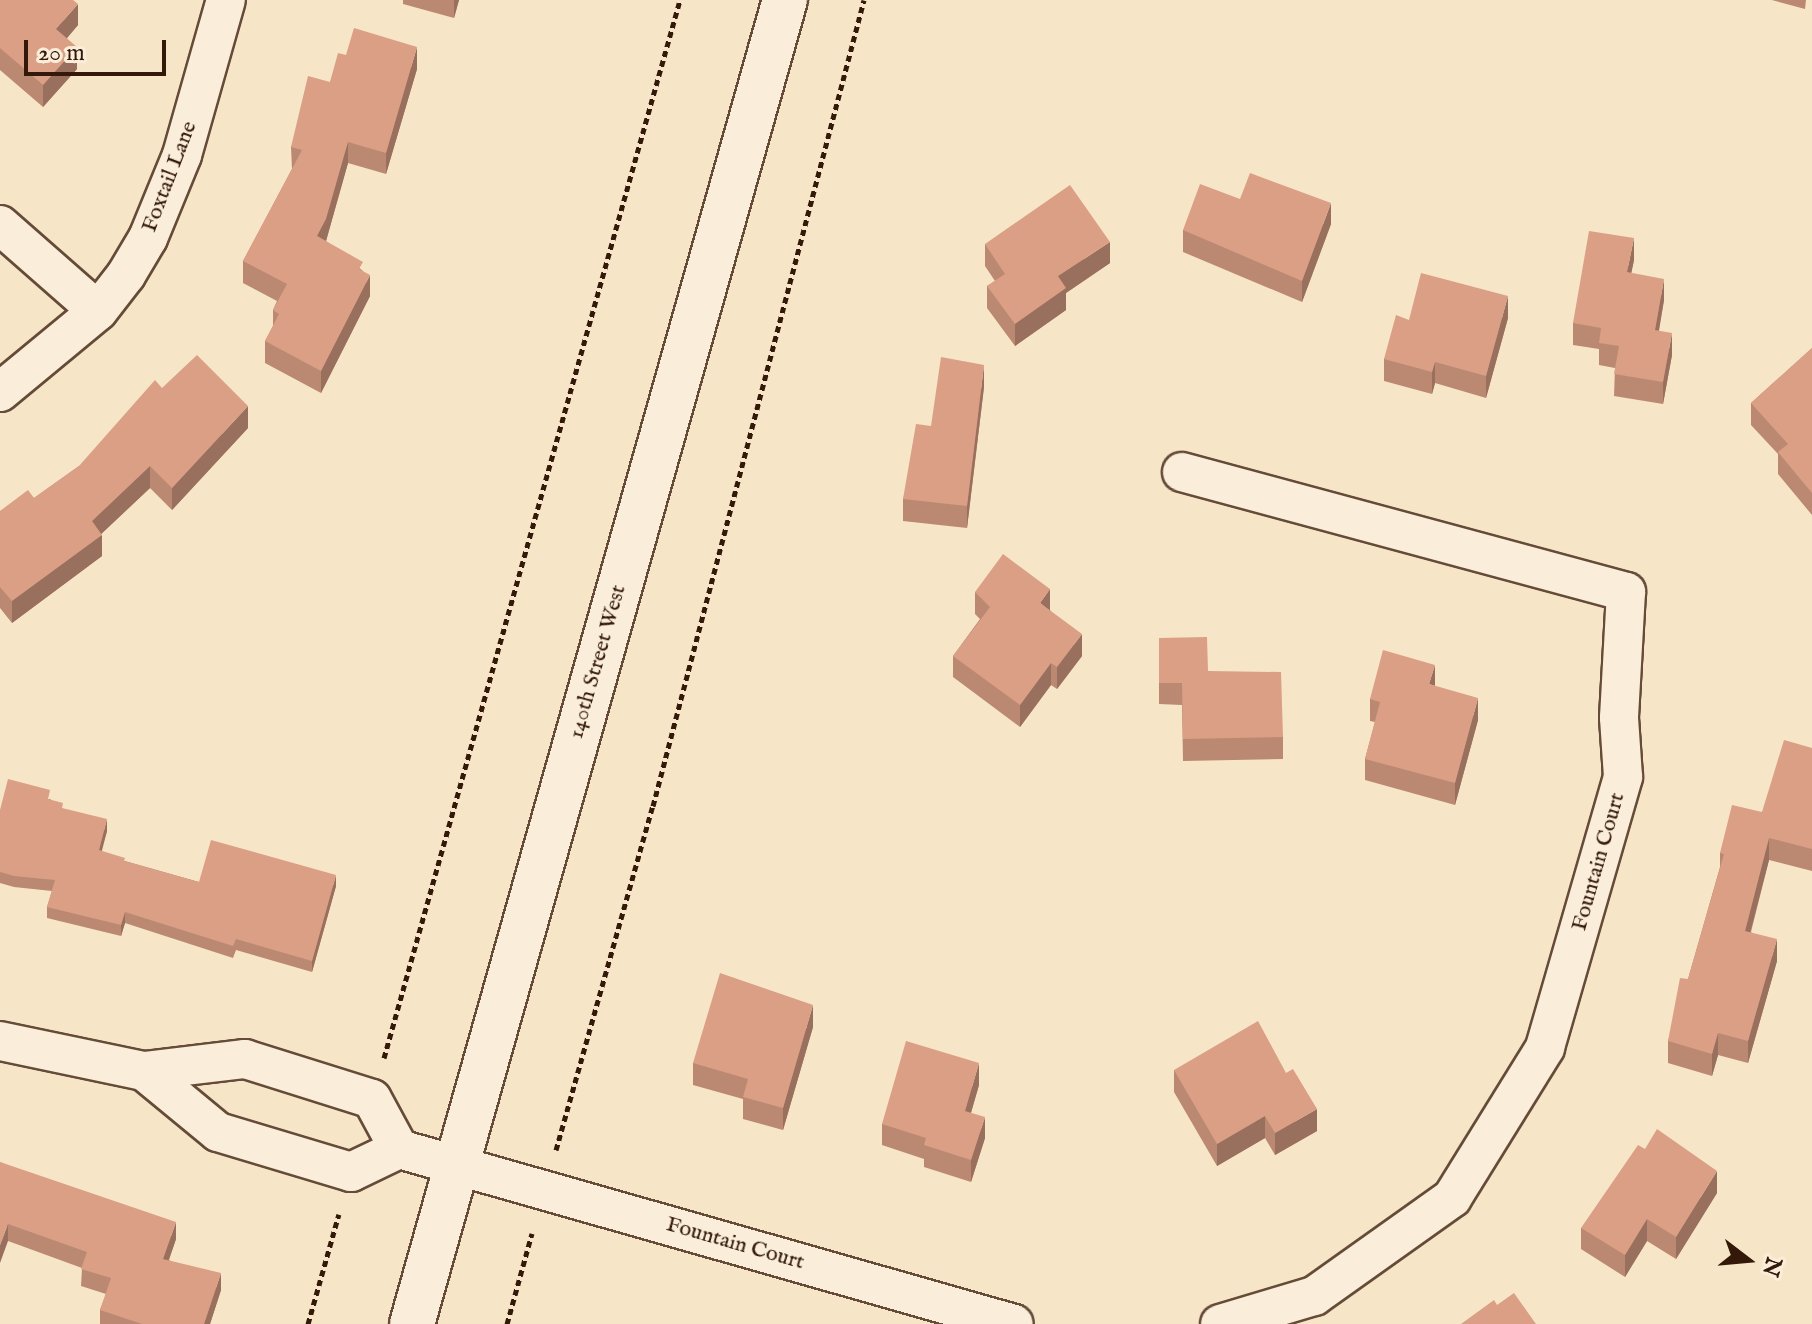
<!DOCTYPE html>
<html>
<head>
<meta charset="utf-8">
<style>
	body { margin:0 }
	#map { position:relative; width:1812px; height:1324px; overflow:hidden; background:#f7e5c7; font-family:"IM FELL English",serif }
	div>[style] { position:absolute }
	[style*='--x'] { left:calc(var(--x)*1px); top:calc(var(--y)*1px); width:calc(var(--w)*1px); rotate:calc(var(--a)*1deg) }
	.path>* { height:5px; margin-top:-2.5px; transform-origin:0; background:repeating-linear-gradient(90deg,#341809 0 6px,transparent 0 10px) }
	.roads { filter:drop-shadow(2px 0 #654b38) drop-shadow(-2px 0 #654b38) drop-shadow(0 2px #654b38) drop-shadow(0 -2px #654b38) }
	.street>* { height:38px; margin:-19px; padding:0 19px; transform-origin:19px; border-radius:19px; background:#faeedb }
	.secondary>* { height:44px; margin:-22px; padding:0 22px; transform-origin:22px; border-radius:22px; background:#faeedb }
	.wall>* { inset:0; background:#bb8972 }
	.shaded-wall>* { inset:0; background:#996f5d }
	.building>* { inset:0; background:#da9f85 }
	span { translate:-50% -50%; white-space:nowrap; text-align:center; line-height:1.15; -webkit-text-stroke:6px #faeedb; paint-order:stroke }
	.street-label { font-size:22px; color:#341809 }
	.north { position:absolute; left:1708px; top:1220px; width:80px; height:80px; -webkit-text-stroke:6px #faeedb; paint-order:stroke; rotate:106deg; font-size:22px; font-weight:700; line-height:32px; text-align:center; color:#341809 }
	.north::after { content:''; display:block; margin:auto; width:28px; height:36px; background:#341809; clip-path:polygon(50% 0,100% 100%,50% 72%,0 100%) }
	.scale { position:absolute; left:24px; top:40px; width:142px; height:36px; box-sizing:border-box; border:4px solid #341809; border-top:0; padding-left:10px; font-size:24px; line-height:28px; white-space:nowrap; color:#341809; -webkit-text-stroke:6px #faeedb; paint-order:stroke }
</style>
</head>
<body>
<div id="map">
	<div class="path">
		<i style="--x:384;--y:1058;--w:1099;--a:-74.37"></i>
		<i style="--x:556;--y:1150;--w:357;--a:-74.3"></i>
		<i style="--x:653;--y:806;--w:833;--a:-75.33"></i>
		<i style="--x:308;--y:1324;--w:114;--a:-74.3"></i>
		<i style="--x:507;--y:1324;--w:94;--a:-74.6"></i>
	</div>
	<div class="roads">
		<div class="street">
			<i style="--x:0;--y:225;--w:130;--a:41.3"></i>
			<i style="--x:0;--y:392;--w:127;--a:-39.6"></i>
			<i style="--x:98;--y:311;--w:46;--a:-52.1"></i>
			<i style="--x:126;--y:275;--w:43;--a:-59.3"></i>
			<i style="--x:148;--y:238;--w:90;--a:-67.7"></i>
			<i style="--x:182;--y:155;--w:161;--a:-74.2"></i>
			<i style="--x:1182;--y:472;--w:460;--a:15.1"></i>
			<i style="--x:1626;--y:592;--w:126;--a:93.2"></i>
			<i style="--x:1619;--y:718;--w:59;--a:86.1"></i>
			<i style="--x:1623;--y:777;--w:282;--a:106.1"></i>
			<i style="--x:1545;--y:1048;--w:176;--a:121.8"></i>
			<i style="--x:1452;--y:1198;--w:169;--a:144.6"></i>
			<i style="--x:1314;--y:1296;--w:98;--a:163.4"></i>
			<i style="--x:0;--y:1041;--w:147;--a:11.8"></i>
			<i style="--x:144;--y:1071;--w:102;--a:-6.8"></i>
			<i style="--x:245;--y:1059;--w:133;--a:17.5"></i>
			<i style="--x:372;--y:1099;--w:57;--a:61.6"></i>
			<i style="--x:144;--y:1071;--w:96;--a:39.5"></i>
			<i style="--x:218;--y:1132;--w:139;--a:16.7"></i>
			<i style="--x:351;--y:1172;--w:53;--a:-25.6"></i>
			<i style="--x:399;--y:1149;--w:639;--a:15.88"></i>
		</div>
		<div class="secondary">
			<i style="--x:412;--y:1324;--w:1376;--a:-74.27"></i>
		</div>
	</div>
	<div class="wall">
		<i style="clip-path:polygon(0 0,78px 25px,67px 38px,77px 69px,43px 107px,0 70px)"></i>
		<i style="clip-path:polygon(403px 0,459px 0,454px 18px,403px 4px)"></i>
		<i style="clip-path:polygon(1772px 0,1806px 0,1805px 9px)"></i>
		<i style="clip-path:polygon(346px 55px,417px 69px,386px 174px,348px 163px,326px 241px,363px 271px,370px 296px,321px 393px,265px 363px,265px 341px,273px 326px,273px 310px,277px 301px,243px 283px,243px 261px,292px 169px,291px 147px)"></i>
		<i style="clip-path:polygon(1331px 224px,1302px 302px,1183px 252px,1183px 230px)"></i>
		<i style="clip-path:polygon(985px 244px,1110px 263px,1066px 293px,1066px 310px,1015px 346px,987px 308px,987px 286px,995px 281px,985px 266px)"></i>
		<i style="clip-path:polygon(1634px 260px,1631px 273px,1664px 300px,1659px 331px,1672px 355px,1663px 404px,1614px 396px,1615px 368px,1599px 365px,1599px 349px,1573px 345px,1573px 323px)"></i>
		<i style="clip-path:polygon(1508px 318px,1486px 398px,1435px 383px,1432px 394px,1384px 381px,1384px 359px,1409px 320px)"></i>
		<i style="clip-path:polygon(1812px 348px,1812px 515px,1778px 474px,1778px 454px,1751px 425px,1751px 403px)"></i>
		<i style="clip-path:polygon(984px 387px,967px 528px,903px 521px,903px 499px,931px 426px)"></i>
		<i style="clip-path:polygon(248px 428px,172px 510px,150px 488px,101px 534px,102px 556px,12px 623px,0 608px,0 511px,34px 498px,79px 466px)"></i>
		<i style="clip-path:polygon(975px 592px,1050px 610px,1082px 656px,1057px 689px,1051px 685px,1020px 727px,953px 677px,953px 656px,980px 619px,975px 614px)"></i>
		<i style="clip-path:polygon(1159px 638px,1208px 671px,1283px 737px,1283px 759px,1183px 761px,1182px 705px,1159px 704px)"></i>
		<i style="clip-path:polygon(1435px 686px,1478px 720px,1455px 805px,1365px 780px,1365px 759px,1375px 722px,1370px 721px,1370px 699px)"></i>
		<i style="clip-path:polygon(1812px 748px,1812px 871px,1769px 860px,1751px 932px,1777px 961px,1748px 1063px,1718px 1055px,1712px 1076px,1668px 1063px,1668px 1041px,1688px 979px,1720px 867px,1720px 853px,1762px 812px)"></i>
		<i style="clip-path:polygon(50px 799px,63px 809px,107px 831px,101px 851px,125px 861px,199px 882px,336px 886px,312px 972px,236px 950px,233px 958px,125px 923px,121px 936px,47px 918px,47px 907px,52px 891px,14px 887px,0 883px,0 810px)"></i>
		<i style="clip-path:polygon(813px 1027px,783px 1130px,743px 1119px,743px 1099px,693px 1085px,693px 1063px)"></i>
		<i style="clip-path:polygon(1174px 1070px,1317px 1131px,1275px 1155px,1265px 1138px,1217px 1166px,1174px 1092px)"></i>
		<i style="clip-path:polygon(979px 1085px,971px 1113px,985px 1138px,971px 1182px,924px 1167px,924px 1159px,882px 1145px,882px 1124px)"></i>
		<i style="clip-path:polygon(0 1162px,176px 1239px,169px 1260px,221px 1290px,210px 1324px,100px 1324px,100px 1310px,106px 1294px,81px 1286px,82px 1268px,8px 1241px)"></i>
		<i style="clip-path:polygon(1717px 1193px,1676px 1259px,1647px 1241px,1625px 1277px,1581px 1249px,1581px 1228px)"></i>
	</div>
	<div class="shaded-wall">
		<i style="clip-path:polygon(454px 0,459px 0,454px 18px)"></i>
		<i style="clip-path:polygon(78px 4px,78px 25px,56px 51px,56px 29px)"></i>
		<i style="clip-path:polygon(77px 47px,77px 69px,43px 107px,43px 85px)"></i>
		<i style="clip-path:polygon(417px 47px,417px 69px,386px 174px,386px 153px)"></i>
		<i style="clip-path:polygon(348px 142px,348px 163px,326px 241px,317px 236px)"></i>
		<i style="clip-path:polygon(1331px 203px,1331px 224px,1302px 302px,1302px 281px)"></i>
		<i style="clip-path:polygon(1634px 238px,1634px 260px,1627px 294px,1627px 272px)"></i>
		<i style="clip-path:polygon(1110px 242px,1110px 263px,1066px 293px,1066px 310px,1015px 346px,1015px 324px,1058px 276px)"></i>
		<i style="clip-path:polygon(370px 275px,370px 296px,321px 393px,321px 371px)"></i>
		<i style="clip-path:polygon(1664px 279px,1664px 300px,1655px 352px,1655px 330px)"></i>
		<i style="clip-path:polygon(1508px 296px,1508px 318px,1486px 398px,1486px 376px)"></i>
		<i style="clip-path:polygon(1672px 333px,1672px 355px,1663px 404px,1663px 382px)"></i>
		<i style="clip-path:polygon(1435px 362px,1435px 383px,1432px 394px,1432px 372px)"></i>
		<i style="clip-path:polygon(984px 365px,984px 387px,967px 528px,967px 506px)"></i>
		<i style="clip-path:polygon(248px 406px,248px 428px,172px 510px,172px 488px)"></i>
		<i style="clip-path:polygon(150px 466px,150px 488px,97px 538px,102px 535px,102px 556px,12px 623px,12px 601px,92px 521px)"></i>
		<i style="clip-path:polygon(1050px 589px,1050px 611px,1040px 603px)"></i>
		<i style="clip-path:polygon(1082px 634px,1082px 656px,1057px 689px,1057px 667px)"></i>
		<i style="clip-path:polygon(1051px 663px,1051px 685px,1020px 727px,1020px 705px)"></i>
		<i style="clip-path:polygon(1435px 665px,1435px 686px,1429px 684px)"></i>
		<i style="clip-path:polygon(1478px 698px,1478px 720px,1455px 805px,1455px 783px)"></i>
		<i style="clip-path:polygon(107px 819px,107px 831px,99px 862px,99px 850px)"></i>
		<i style="clip-path:polygon(1769px 838px,1769px 860px,1745px 952px,1745px 931px)"></i>
		<i style="clip-path:polygon(336px 875px,336px 886px,312px 972px,312px 961px)"></i>
		<i style="clip-path:polygon(125px 912px,125px 923px,121px 936px,121px 925px)"></i>
		<i style="clip-path:polygon(1777px 939px,1777px 961px,1748px 1063px,1748px 1041px)"></i>
		<i style="clip-path:polygon(813px 1005px,813px 1027px,783px 1130px,783px 1108px)"></i>
		<i style="clip-path:polygon(1718px 1033px,1718px 1055px,1712px 1076px,1712px 1054px)"></i>
		<i style="clip-path:polygon(979px 1063px,979px 1085px,965px 1133px,965px 1111px)"></i>
		<i style="clip-path:polygon(1317px 1109px,1317px 1131px,1275px 1155px,1275px 1133px)"></i>
		<i style="clip-path:polygon(1265px 1116px,1265px 1138px,1217px 1166px,1217px 1144px)"></i>
		<i style="clip-path:polygon(985px 1117px,985px 1138px,971px 1182px,971px 1160px)"></i>
		<i style="clip-path:polygon(1717px 1171px,1717px 1193px,1676px 1259px,1676px 1237px)"></i>
		<i style="clip-path:polygon(1647px 1219px,1647px 1241px,1625px 1277px,1625px 1255px)"></i>
		<i style="clip-path:polygon(176px 1222px,176px 1239px,163px 1276px,163px 1259px)"></i>
		<i style="clip-path:polygon(8px 1224px,8px 1241px,0 1263px,0 1245px)"></i>
		<i style="clip-path:polygon(221px 1273px,221px 1290px,210px 1324px,204px 1324px)"></i>
	</div>
	<div class="building">
		<i style="clip-path:polygon(0 0,73px 0,78px 4px,56px 29px,77px 47px,43px 85px,0 48px)"></i>
		<i style="clip-path:polygon(354px 28px,417px 47px,386px 153px,348px 142px,326px 219px,317px 236px,363px 262px,359px 269px,370px 275px,321px 371px,265px 341px,279px 314px,273px 310px,287px 284px,243px 261px,302px 150px,291px 147px,308px 76px,330px 82px,338px 53px,346px 55px)"></i>
		<i style="clip-path:polygon(1250px 173px,1331px 203px,1302px 281px,1183px 230px,1200px 184px,1240px 199px)"></i>
		<i style="clip-path:polygon(1070px 185px,1110px 242px,1058px 276px,1066px 288px,1015px 324px,987px 286px,1005px 274px,985px 244px)"></i>
		<i style="clip-path:polygon(1589px 231px,1634px 238px,1627px 272px,1664px 279px,1655px 330px,1672px 333px,1663px 382px,1614px 374px,1619px 346px,1599px 343px,1601px 328px,1573px 323px)"></i>
		<i style="clip-path:polygon(1421px 273px,1508px 296px,1486px 376px,1435px 362px,1432px 372px,1384px 359px,1396px 315px,1409px 320px)"></i>
		<i style="clip-path:polygon(1812px 348px,1812px 493px,1778px 452px,1788px 444px,1751px 403px)"></i>
		<i style="clip-path:polygon(197px 355px,248px 406px,172px 488px,150px 466px,92px 521px,102px 535px,12px 601px,0 587px,0 511px,28px 490px,34px 498px,79px 466px,155px 380px,162px 388px)"></i>
		<i style="clip-path:polygon(941px 357px,984px 365px,967px 506px,903px 499px,916px 424px,931px 426px)"></i>
		<i style="clip-path:polygon(1003px 554px,1050px 589px,1040px 603px,1082px 634px,1057px 667px,1051px 663px,1020px 705px,953px 656px,990px 607px,975px 592px)"></i>
		<i style="clip-path:polygon(1207px 637px,1208px 671px,1281px 672px,1283px 737px,1183px 739px,1182px 683px,1159px 683px,1159px 638px)"></i>
		<i style="clip-path:polygon(1383px 650px,1435px 665px,1429px 684px,1478px 698px,1455px 783px,1365px 759px,1380px 702px,1370px 699px)"></i>
		<i style="clip-path:polygon(1784px 740px,1812px 748px,1812px 849px,1769px 838px,1745px 931px,1777px 939px,1748px 1041px,1718px 1033px,1712px 1054px,1668px 1041px,1680px 978px,1688px 979px,1724px 854px,1720px 853px,1732px 805px,1762px 812px)"></i>
		<i style="clip-path:polygon(8px 779px,50px 790px,48px 799px,63px 803px,62px 808px,107px 819px,99px 850px,125px 858px,124px 861px,199px 882px,211px 840px,336px 875px,312px 961px,236px 939px,233px 946px,125px 912px,121px 925px,47px 907px,55px 880px,14px 876px,0 872px,0 810px)"></i>
		<i style="clip-path:polygon(720px 973px,813px 1005px,783px 1108px,743px 1097px,748px 1079px,693px 1063px)"></i>
		<i style="clip-path:polygon(1258px 1021px,1286px 1073px,1293px 1069px,1317px 1109px,1275px 1133px,1265px 1116px,1217px 1144px,1174px 1070px)"></i>
		<i style="clip-path:polygon(906px 1041px,979px 1063px,965px 1111px,985px 1117px,971px 1160px,924px 1145px,926px 1138px,882px 1124px)"></i>
		<i style="clip-path:polygon(1657px 1129px,1717px 1171px,1676px 1237px,1647px 1219px,1625px 1255px,1581px 1228px,1638px 1145px,1645px 1149px)"></i>
		<i style="clip-path:polygon(0 1162px,176px 1222px,163px 1259px,221px 1273px,204px 1324px,142px 1324px,100px 1310px,111px 1278px,81px 1269px,87px 1252px,8px 1224px,0 1245px)"></i>
		<i style="clip-path:polygon(1514px 1293px,1536px 1324px,1461px 1324px,1494px 1300px,1497px 1305px)"></i>
	</div>
	<div class="street-label">
		<span style="left:170px;top:177px;rotate:-69deg">Foxtail Lane</span>
		<span style="left:598px;top:662px;rotate:-74deg">140th Street West</span>
		<span style="left:1599px;top:862px;rotate:-74deg">Fountain Court</span>
		<span style="left:735px;top:1244px;rotate:16deg">Fountain Court</span>
	</div>
	<div class="north">N</div>
	<div class="scale">20 m</div>
</div>
</body>
</html>
